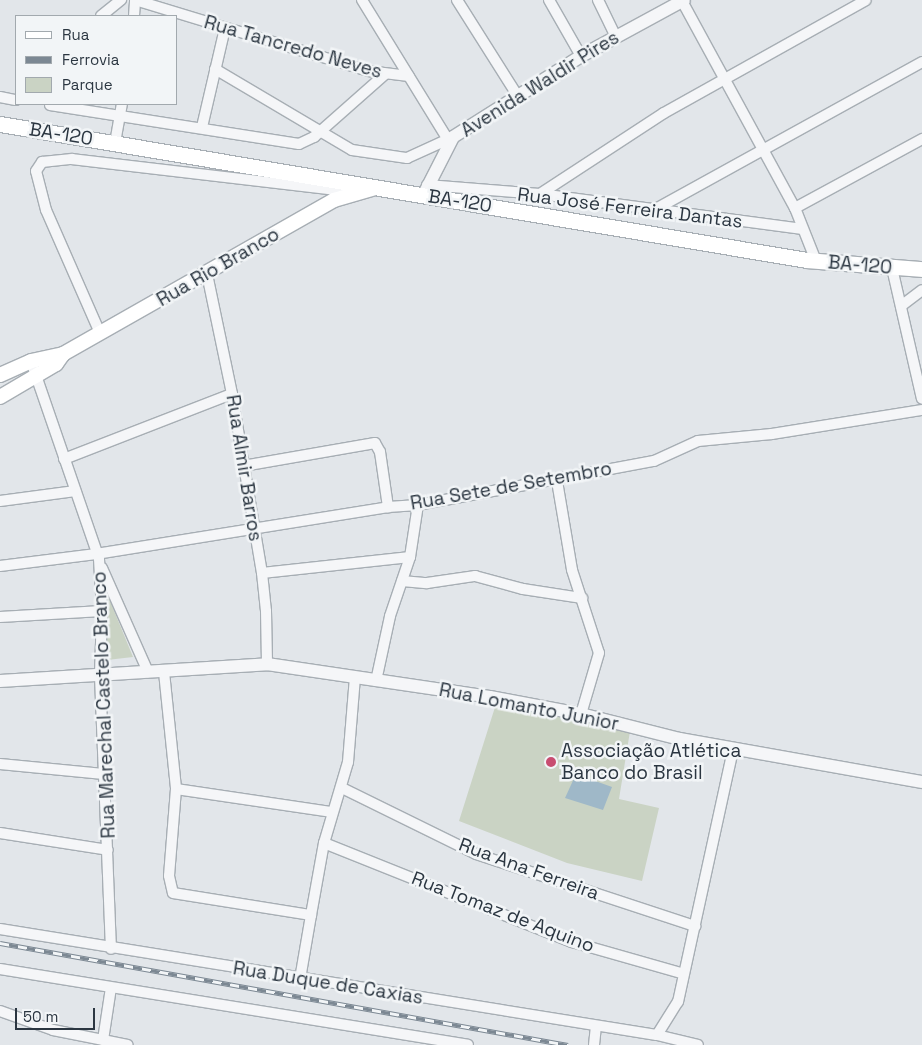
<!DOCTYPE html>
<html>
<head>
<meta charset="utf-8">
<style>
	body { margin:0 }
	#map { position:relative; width:922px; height:1045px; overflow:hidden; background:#e2e6ea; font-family:"Space Grotesk",sans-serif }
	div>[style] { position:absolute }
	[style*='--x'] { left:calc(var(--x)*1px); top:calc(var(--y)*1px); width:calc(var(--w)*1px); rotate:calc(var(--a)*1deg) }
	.green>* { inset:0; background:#cad3c4 }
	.water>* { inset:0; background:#9fb8c8 }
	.roads { filter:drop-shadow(1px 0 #a7aeb4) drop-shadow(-1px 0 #a7aeb4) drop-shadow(0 1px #a7aeb4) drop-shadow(0 -1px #a7aeb4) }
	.minor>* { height:10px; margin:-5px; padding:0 5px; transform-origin:5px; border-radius:5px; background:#f5f6f8 }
	.tertiary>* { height:12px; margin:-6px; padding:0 6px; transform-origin:6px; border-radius:6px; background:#f5f6f8 }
	.secondary>* { height:14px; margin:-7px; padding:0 7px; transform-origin:7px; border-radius:7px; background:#fff }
	.primary>* { height:15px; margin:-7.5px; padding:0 7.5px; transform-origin:7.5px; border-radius:7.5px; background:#fff }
	.rail>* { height:5px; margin-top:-2.5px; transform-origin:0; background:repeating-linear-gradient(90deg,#f2f5f7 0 9px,#7c8893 0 18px); box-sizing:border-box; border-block:1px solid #7c8893 }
	.dots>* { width:14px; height:14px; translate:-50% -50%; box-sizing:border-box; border:2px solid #f2f5f7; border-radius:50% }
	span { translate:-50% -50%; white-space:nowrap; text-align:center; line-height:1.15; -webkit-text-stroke:5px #f2f5f7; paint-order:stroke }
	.street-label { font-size:19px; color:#2b3641 }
	.poi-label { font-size:19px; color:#2b3641 }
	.left { translate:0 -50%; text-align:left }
	.legend { position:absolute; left:15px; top:15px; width:162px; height:90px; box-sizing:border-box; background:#f2f5f7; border:1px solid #a2a9ae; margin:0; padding:6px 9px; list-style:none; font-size:15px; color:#2b3641 }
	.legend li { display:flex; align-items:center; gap:10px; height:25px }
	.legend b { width:25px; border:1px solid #a2a9ae }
	.scale { position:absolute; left:15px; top:1008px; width:80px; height:22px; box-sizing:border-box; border:2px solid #2b3641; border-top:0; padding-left:6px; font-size:15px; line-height:18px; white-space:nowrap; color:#2b3641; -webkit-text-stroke:4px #f2f5f7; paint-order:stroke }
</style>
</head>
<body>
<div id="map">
	<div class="green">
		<i style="clip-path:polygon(106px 591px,133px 657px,107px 660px)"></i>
		<i style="clip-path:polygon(496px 704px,631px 725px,619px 799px,659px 808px,642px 881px,567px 863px,459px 821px)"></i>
	</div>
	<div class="water">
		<i style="clip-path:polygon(576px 774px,612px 787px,603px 810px,565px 798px)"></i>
	</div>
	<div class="roads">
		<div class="minor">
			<i style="--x:135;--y:0;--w:244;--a:16.9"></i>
			<i style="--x:368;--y:71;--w:41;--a:7"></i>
			<i style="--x:362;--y:0;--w:164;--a:58.4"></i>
			<i style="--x:457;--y:0;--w:112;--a:57.7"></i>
			<i style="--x:549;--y:0;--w:64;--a:60.3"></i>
			<i style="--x:598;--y:0;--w:41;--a:64.1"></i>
			<i style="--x:682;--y:1;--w:236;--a:61.4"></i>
			<i style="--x:795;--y:208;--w:57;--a:68.4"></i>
			<i style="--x:101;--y:16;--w:26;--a:-39"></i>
			<i style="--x:134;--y:16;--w:16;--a:-86"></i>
			<i style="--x:215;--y:69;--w:159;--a:30.6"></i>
			<i style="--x:352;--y:150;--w:56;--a:8.3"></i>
			<i style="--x:407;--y:158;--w:51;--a:-24.5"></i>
			<i style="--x:0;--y:97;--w:16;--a:11"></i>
			<i style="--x:50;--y:105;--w:252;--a:8.9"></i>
			<i style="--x:299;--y:144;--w:17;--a:-25"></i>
			<i style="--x:314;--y:137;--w:94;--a:-41.5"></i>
			<i style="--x:202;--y:127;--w:102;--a:-76.9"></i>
			<i style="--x:115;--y:143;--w:40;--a:-80"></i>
			<i style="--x:427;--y:185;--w:113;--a:4.6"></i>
			<i style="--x:540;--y:194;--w:265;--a:7.6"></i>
			<i style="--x:540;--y:194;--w:148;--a:-33.2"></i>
			<i style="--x:664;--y:113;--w:231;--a:-29.2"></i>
			<i style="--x:795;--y:208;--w:145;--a:-28.5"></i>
			<i style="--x:654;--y:210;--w:306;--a:-28.9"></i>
			<i style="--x:892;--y:268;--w:134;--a:77.1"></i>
			<i style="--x:207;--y:274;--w:123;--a:78.2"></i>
			<i style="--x:232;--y:394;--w:181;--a:80.5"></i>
			<i style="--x:262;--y:573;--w:38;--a:84"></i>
			<i style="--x:266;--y:611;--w:53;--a:88.9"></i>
			<i style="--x:901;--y:306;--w:26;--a:-37"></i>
			<i style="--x:100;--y:333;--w:134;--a:-113.7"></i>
			<i style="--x:46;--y:210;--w:40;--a:-104.4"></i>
			<i style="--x:36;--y:171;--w:11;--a:-56"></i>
			<i style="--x:42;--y:162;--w:30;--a:-6"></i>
			<i style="--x:72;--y:159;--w:283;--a:6.7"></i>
			<i style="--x:31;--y:361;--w:209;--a:71"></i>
			<i style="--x:99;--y:559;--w:52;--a:86.7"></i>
			<i style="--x:102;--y:611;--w:65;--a:91.8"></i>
			<i style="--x:100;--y:676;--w:273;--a:87.7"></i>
			<i style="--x:64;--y:459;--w:180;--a:-21.2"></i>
			<i style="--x:243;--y:466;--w:134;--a:-9.9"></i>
			<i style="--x:375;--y:443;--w:10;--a:61"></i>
			<i style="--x:380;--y:452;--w:56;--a:81.7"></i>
			<i style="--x:557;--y:481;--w:90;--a:80.4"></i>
			<i style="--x:572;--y:570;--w:87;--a:72"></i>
			<i style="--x:599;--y:653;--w:64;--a:106.4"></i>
			<i style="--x:0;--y:501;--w:76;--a:-7.6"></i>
			<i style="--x:0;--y:566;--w:97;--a:-7.1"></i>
			<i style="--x:96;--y:554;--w:296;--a:-9.1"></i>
			<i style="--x:388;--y:507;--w:30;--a:-4"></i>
			<i style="--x:418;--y:505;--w:240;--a:-10.6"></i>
			<i style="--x:654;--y:461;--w:48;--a:-24.4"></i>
			<i style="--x:698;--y:441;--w:74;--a:-5.4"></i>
			<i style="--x:772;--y:434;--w:152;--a:-9.1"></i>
			<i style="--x:102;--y:568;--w:114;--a:66.1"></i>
			<i style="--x:262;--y:573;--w:149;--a:-6.2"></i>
			<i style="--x:402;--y:581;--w:25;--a:5"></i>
			<i style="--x:427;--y:583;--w:49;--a:-8.3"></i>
			<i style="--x:475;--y:576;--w:50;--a:15.2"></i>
			<i style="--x:523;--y:589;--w:60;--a:8.7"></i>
			<i style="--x:0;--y:617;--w:102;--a:-3.4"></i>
			<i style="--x:164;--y:672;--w:118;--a:84.1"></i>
			<i style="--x:176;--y:789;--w:87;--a:94.6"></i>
			<i style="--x:169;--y:876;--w:17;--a:77"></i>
			<i style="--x:173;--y:893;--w:140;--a:9.1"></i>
			<i style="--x:311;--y:915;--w:73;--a:-79.8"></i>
			<i style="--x:324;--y:843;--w:84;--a:-73.5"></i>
			<i style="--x:348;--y:762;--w:85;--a:-85.3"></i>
			<i style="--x:376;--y:681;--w:66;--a:-77.8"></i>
			<i style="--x:390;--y:616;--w:62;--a:-71.3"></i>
			<i style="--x:410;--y:557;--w:53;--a:-81.3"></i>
			<i style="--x:0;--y:764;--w:104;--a:5.5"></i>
			<i style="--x:342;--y:788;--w:149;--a:26.2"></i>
			<i style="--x:476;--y:854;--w:231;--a:18.2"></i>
			<i style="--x:176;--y:789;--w:158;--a:8.4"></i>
			<i style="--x:0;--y:833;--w:109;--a:8.9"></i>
			<i style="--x:324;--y:843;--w:267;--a:21.8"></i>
			<i style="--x:572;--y:942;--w:116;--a:15.9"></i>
			<i style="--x:0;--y:929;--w:665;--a:9.17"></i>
			<i style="--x:657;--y:1035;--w:42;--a:13.7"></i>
			<i style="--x:0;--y:969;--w:474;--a:9.2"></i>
			<i style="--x:300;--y:979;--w:65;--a:-80.2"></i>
			<i style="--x:0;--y:1011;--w:56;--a:19.7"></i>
			<i style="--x:53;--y:1030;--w:76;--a:11.3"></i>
			<i style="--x:657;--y:1035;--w:39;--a:-58"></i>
			<i style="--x:678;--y:1002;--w:259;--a:-77.7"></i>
			<i style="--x:103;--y:1040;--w:53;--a:-81.3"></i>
			<i style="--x:594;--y:1045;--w:18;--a:-84"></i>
		</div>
		<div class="tertiary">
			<i style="--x:423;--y:196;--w:66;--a:-63"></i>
			<i style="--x:453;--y:137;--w:151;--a:-32.3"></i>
			<i style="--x:581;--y:56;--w:117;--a:-28.5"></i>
			<i style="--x:0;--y:681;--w:268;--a:-3.6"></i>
			<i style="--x:267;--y:664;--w:225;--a:8.4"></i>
			<i style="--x:490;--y:697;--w:93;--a:10.6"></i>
			<i style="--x:581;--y:714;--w:102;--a:14.2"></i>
			<i style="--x:680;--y:739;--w:246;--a:10.1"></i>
		</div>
		<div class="secondary">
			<i style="--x:0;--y:375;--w:34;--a:-24"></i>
			<i style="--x:31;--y:361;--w:33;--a:-12"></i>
			<i style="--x:0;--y:397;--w:65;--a:-30.5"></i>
			<i style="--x:56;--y:364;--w:12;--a:-55"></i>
			<i style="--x:63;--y:354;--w:312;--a:-29.6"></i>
			<i style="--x:334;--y:200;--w:43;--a:-16.3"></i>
		</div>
		<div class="primary">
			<i style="--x:0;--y:124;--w:818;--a:9.57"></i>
			<i style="--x:807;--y:260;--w:115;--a:4.5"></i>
		</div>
	</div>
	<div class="rail">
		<i style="--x:0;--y:943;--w:577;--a:10.18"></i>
	</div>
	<div class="dots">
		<i style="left:551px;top:762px;background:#c84d70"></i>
	</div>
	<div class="street-label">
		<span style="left:293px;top:47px;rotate:16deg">Rua Tancredo Neves</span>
		<span style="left:540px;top:84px;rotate:-32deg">Avenida Waldir Pires</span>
		<span style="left:61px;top:134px;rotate:9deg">BA-120</span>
		<span style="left:460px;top:201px;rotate:9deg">BA-120</span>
		<span style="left:630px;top:208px;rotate:7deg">Rua José Ferreira Dantas</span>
		<span style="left:860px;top:265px;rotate:5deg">BA-120</span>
		<span style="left:218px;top:267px;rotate:-30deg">Rua Rio Branco</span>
		<span style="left:244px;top:468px;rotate:81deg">Rua Almir Barros</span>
		<span style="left:511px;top:486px;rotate:-10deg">Rua Sete de Setembro</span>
		<span style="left:104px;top:705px;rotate:-92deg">Rua Marechal Castelo Branco</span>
		<span style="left:529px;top:707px;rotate:11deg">Rua Lomanto Junior</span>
		<span style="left:529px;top:869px;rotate:20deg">Rua Ana Ferreira</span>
		<span style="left:503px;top:912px;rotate:21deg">Rua Tomaz de Aquino</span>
		<span style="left:328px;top:983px;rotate:9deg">Rua Duque de Caxias</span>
	</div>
	<div class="poi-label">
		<span class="left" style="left:561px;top:762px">Associação Atlética<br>Banco do Brasil</span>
	</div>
	<ul class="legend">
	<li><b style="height:6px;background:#fff"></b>Rua</li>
	<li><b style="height:6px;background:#7c8893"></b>Ferrovia</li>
	<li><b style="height:14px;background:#cad3c4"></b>Parque</li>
	</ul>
	<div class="scale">50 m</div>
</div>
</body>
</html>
